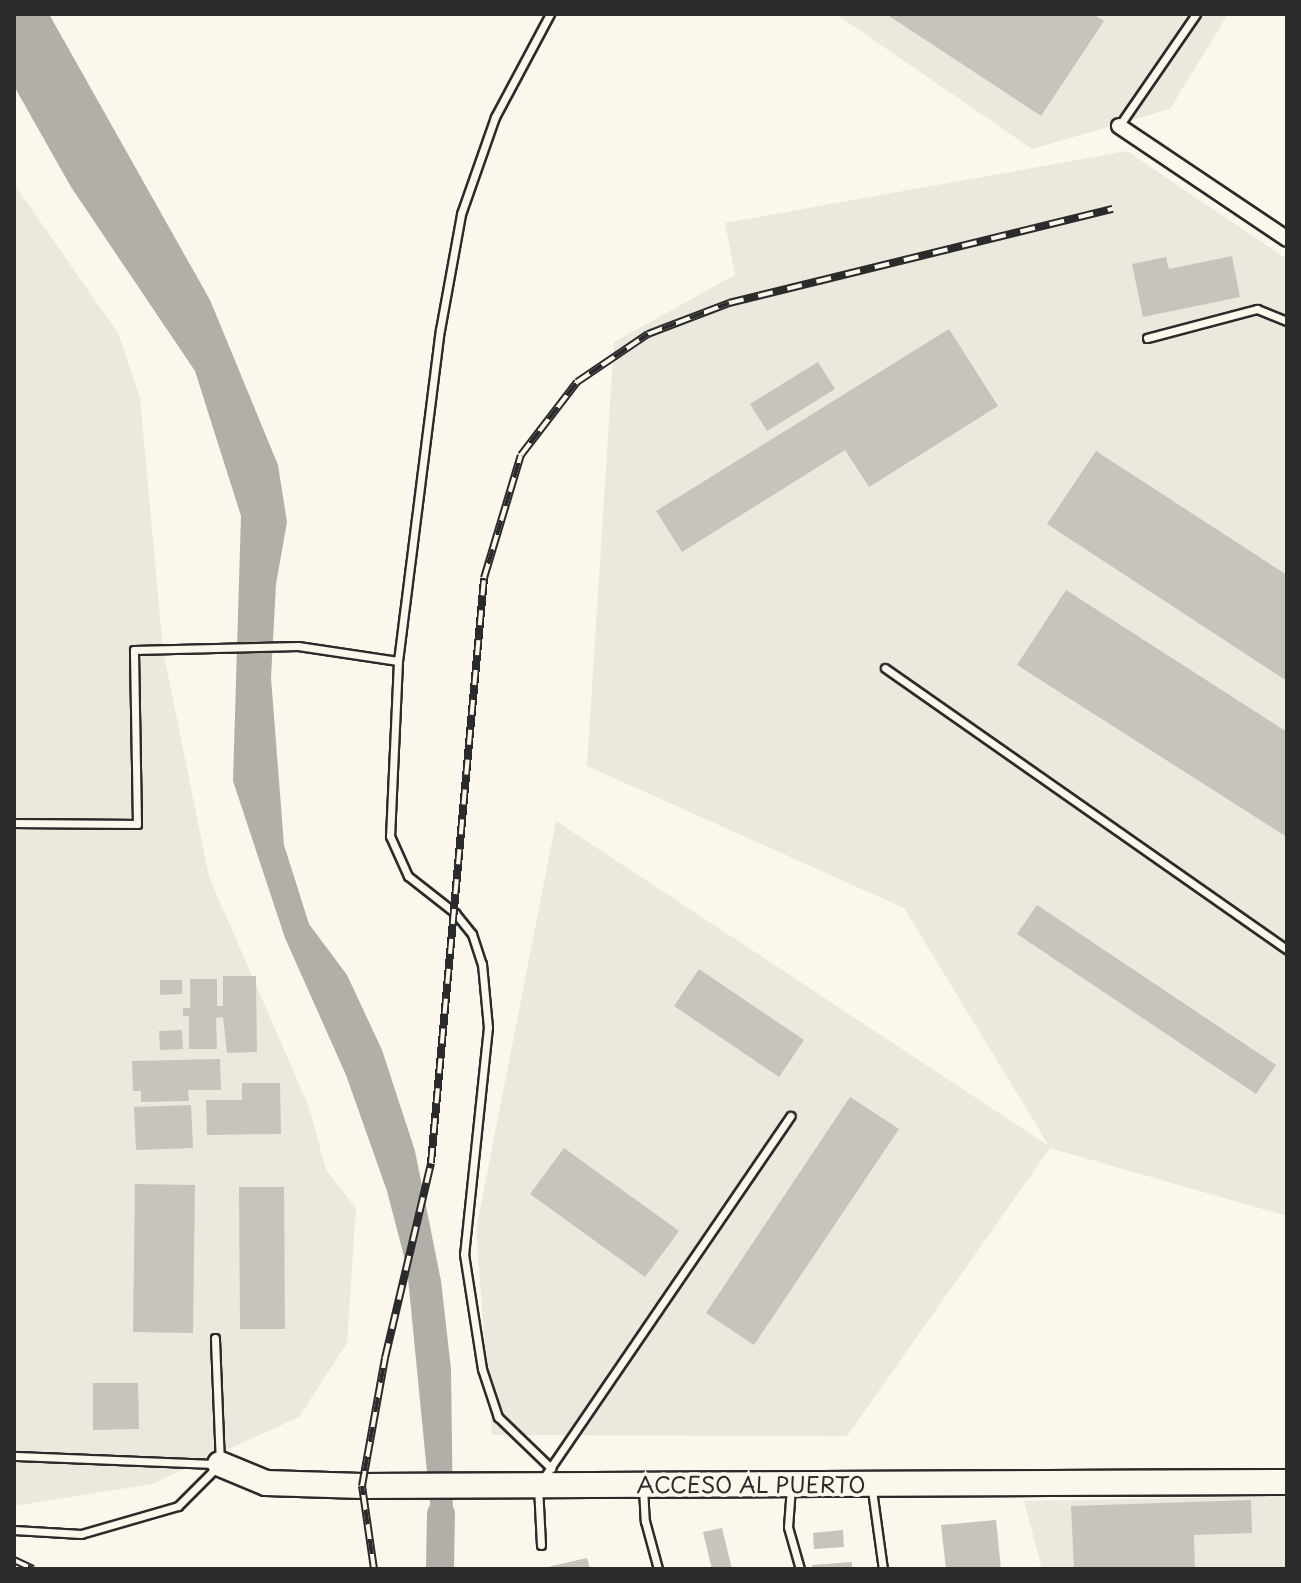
<!DOCTYPE html>
<style>
body{margin:0}
#map{position:relative;width:1301px;height:1583px;overflow:hidden;background:#fbf7ec;font-family:"Playpen Sans",sans-serif}
div>[style]{position:absolute}
.built>*{inset:0;background:#ebe8de}
.water>*{inset:0;background:#b1afa7}
.river>*{height:28px;margin:-14px;padding:0 14px;transform-origin:14px;border-radius:14px;background:#b1afa7}
.building>*{inset:0;background:#c7c4bc}
.roads{filter:drop-shadow(2px 0 #2b2b2b) drop-shadow(-2px 0 #2b2b2b) drop-shadow(0 2px #2b2b2b) drop-shadow(0 -2px #2b2b2b)}
.lane>*{height:7px;margin:-3.5px;padding:0 3.5px;transform-origin:3.5px;border-radius:3.5px;background:#fbf7ec}
.street>*{height:14px;margin:-7px;padding:0 7px;transform-origin:7px;border-radius:7px;background:#fbf7ec}
.primary>*{height:24px;margin:-12px;padding:0 12px;transform-origin:12px;border-radius:12px;background:#fbf7ec}
.rail>*{height:8px;margin-top:-4px;transform-origin:0;background:repeating-linear-gradient(90deg,#fbf7ec 0 15px,#2b2b2b 0 30px);box-sizing:border-box;border-block:2px solid #2b2b2b}
span{translate:-50% -50%;white-space:nowrap;text-align:center;line-height:1.15;-webkit-text-stroke:7px #fbf7ec;paint-order:stroke}
.street-label{font-size:22px;color:#2b2b2b}
.frame{position:absolute;inset:0;border:16px solid #2b2b2b;pointer-events:none}
</style>
<div id="map">
<div class="built">
<div style="clip-path:polygon(836px 14px,1228px 14px,1170px 109px,1032px 149px)"></div>
<div style="clip-path:polygon(1127px 151px,1287px 259px,1287px 1216px,1050px 1148px,847px 1436px,492px 1435px,476px 1230px,556px 821px,1049px 1146px,904px 908px,587px 766px,614px 342px,735px 275px,725px 223px)"></div>
<div style="clip-path:polygon(14px 184px,118px 333px,140px 398px,163px 650px,209px 877px,309px 1107px,326px 1170px,356px 1208px,347px 1343px,299px 1417px,152px 1484px,14px 1506px)"></div>
<div style="clip-path:polygon(1287px 1496px,1287px 1569px,1042px 1569px,1024px 1501px)"></div>
</div>
<div class="water">
<div style="clip-path:polygon(14px 14px,49px 14px,210px 300px,278px 465px,287px 522px,276px 584px,271px 678px,284px 845px,309px 924px,347px 975px,382px 1050px,415px 1151px,441px 1281px,451px 1369px,453px 1521px,443px 1551px,432px 1523px,407px 1268px,387px 1191px,346px 1075px,285px 938px,233px 781px,241px 516px,195px 371px,71px 187px,14px 86px)"></div>
</div>
<div class="river">
<div style="left:440px;top:1569px;width:55px;rotate:-89deg"></div>
</div>
<div class="building">
<div style="clip-path:polygon(886px 14px,1093px 14px,1104px 21px,1041px 116px)"></div>
<div style="clip-path:polygon(1232px 256px,1240px 297px,1143px 317px,1132px 264px,1166px 257px,1169px 269px)"></div>
<div style="clip-path:polygon(949px 329px,998px 406px,869px 487px,845px 450px,682px 552px,656px 511px)"></div>
<div style="clip-path:polygon(818px 362px,835px 389px,767px 431px,750px 404px)"></div>
<div style="clip-path:polygon(1096px 451px,1287px 575px,1287px 681px,1047px 524px)"></div>
<div style="clip-path:polygon(1066px 590px,1287px 732px,1287px 837px,1017px 665px)"></div>
<div style="clip-path:polygon(1037px 905px,1276px 1065px,1256px 1094px,1017px 934px)"></div>
<div style="clip-path:polygon(699px 969px,804px 1040px,779px 1077px,674px 1006px)"></div>
<div style="clip-path:polygon(223px 976px,256px 976px,257px 1052px,227px 1053px,223px 1017px,216px 1018px,217px 1049px,189px 1049px,189px 1016px,183px 1016px,183px 1008px,190px 1008px,190px 979px,217px 979px,217px 1006px,223px 1006px)"></div>
<div style="clip-path:polygon(160px 980px,182px 980px,182px 994px,160px 995px)"></div>
<div style="clip-path:polygon(182px 1030px,183px 1049px,160px 1050px,159px 1031px)"></div>
<div style="clip-path:polygon(220px 1059px,221px 1090px,188px 1090px,189px 1101px,141px 1102px,141px 1091px,133px 1091px,132px 1061px)"></div>
<div style="clip-path:polygon(242px 1083px,280px 1083px,281px 1134px,207px 1135px,206px 1100px,242px 1100px)"></div>
<div style="clip-path:polygon(850px 1097px,899px 1129px,754px 1345px,706px 1313px)"></div>
<div style="clip-path:polygon(191px 1105px,193px 1148px,136px 1150px,134px 1107px)"></div>
<div style="clip-path:polygon(564px 1148px,679px 1231px,645px 1277px,530px 1194px)"></div>
<div style="clip-path:polygon(135px 1184px,195px 1185px,193px 1333px,133px 1332px)"></div>
<div style="clip-path:polygon(239px 1187px,284px 1187px,285px 1329px,240px 1329px)"></div>
<div style="clip-path:polygon(93px 1383px,138px 1383px,139px 1429px,93px 1430px)"></div>
<div style="clip-path:polygon(1251px 1500px,1252px 1533px,1194px 1535px,1195px 1569px,1074px 1569px,1071px 1506px)"></div>
<div style="clip-path:polygon(996px 1520px,1001px 1569px,946px 1569px,941px 1525px)"></div>
<div style="clip-path:polygon(722px 1528px,732px 1569px,712px 1569px,703px 1532px)"></div>
<div style="clip-path:polygon(843px 1530px,844px 1547px,814px 1549px,813px 1533px)"></div>
<div style="clip-path:polygon(587px 1558px,590px 1569px,543px 1569px,543px 1568px)"></div>
<div style="clip-path:polygon(852px 1562px,852px 1569px,813px 1569px,812px 1565px)"></div>
</div>
<div class="roads">
<div class="lane">
<div style="left:1119px;top:126px;width:136px;rotate:-55.5deg"></div>
<div style="left:1147px;top:338px;width:114px;rotate:-14.8deg"></div>
<div style="left:1257px;top:309px;width:32px;rotate:22deg"></div>
<div style="left:398px;top:661px;width:175px;rotate:92.6deg"></div>
<div style="left:390px;top:836px;width:44px;rotate:65.8deg"></div>
<div style="left:408px;top:876px;width:60px;rotate:38.2deg"></div>
<div style="left:455px;top:913px;width:27px;rotate:51deg"></div>
<div style="left:472px;top:934px;width:32px;rotate:72deg"></div>
<div style="left:482px;top:964px;width:63px;rotate:84.6deg"></div>
<div style="left:488px;top:1027px;width:228px;rotate:96deg"></div>
<div style="left:464px;top:1254px;width:116px;rotate:81.1deg"></div>
<div style="left:482px;top:1369px;width:51px;rotate:71.6deg"></div>
<div style="left:498px;top:1417px;width:74px;rotate:43.9deg"></div>
<div style="left:885px;top:668px;width:490px;rotate:35deg"></div>
<div style="left:14px;top:823px;width:123px;rotate:0.5deg"></div>
<div style="left:137px;top:824px;width:174px;rotate:-91deg"></div>
<div style="left:134px;top:650px;width:164px;rotate:-1.4deg"></div>
<div style="left:298px;top:646px;width:101px;rotate:8.5deg"></div>
<div style="left:398px;top:661px;width:334px;rotate:-82.8deg"></div>
<div style="left:440px;top:330px;width:118px;rotate:-79.7deg"></div>
<div style="left:461px;top:214px;width:103px;rotate:-70.7deg"></div>
<div style="left:495px;top:117px;width:117px;rotate:-61.9deg"></div>
<div style="left:14px;top:1456px;width:203px;rotate:2.3deg"></div>
<div style="left:643px;top:1487px;width:34px;rotate:87deg"></div>
<div style="left:645px;top:1521px;width:50px;rotate:74.8deg"></div>
<div style="left:791px;top:1487px;width:40px;rotate:94.3deg"></div>
<div style="left:788px;top:1527px;width:44px;rotate:74.1deg"></div>
<div style="left:872px;top:1490px;width:80px;rotate:82.1deg"></div>
<div style="left:14px;top:1530px;width:67px;rotate:3.4deg"></div>
<div style="left:81px;top:1534px;width:101px;rotate:-16.1deg"></div>
<div style="left:178px;top:1506px;width:59px;rotate:-45deg"></div>
<div style="left:220px;top:1464px;width:126px;rotate:-92.3deg"></div>
<div style="left:541px;top:1545px;width:59px;rotate:-92.9deg"></div>
<div style="left:538px;top:1486px;width:448px;rotate:-55.7deg"></div>
</div>
<div class="street">
<div style="left:1119px;top:126px;width:202px;rotate:33.9deg"></div>
</div>
<div class="primary">
<div style="left:220px;top:1464px;width:50px;rotate:22.4deg"></div>
<div style="left:266px;top:1483px;width:96px;rotate:1.8deg"></div>
<div style="left:362px;top:1486px;width:925px;rotate:-0.25deg"></div>
</div>
</div>
<div class="rail">
<div style="left:14px;top:1560px;width:21px;rotate:25deg"></div>
<div style="left:374px;top:1569px;width:84px;rotate:-98.2deg"></div>
<div style="left:362px;top:1486px;width:130px;rotate:-79.8deg"></div>
<div style="left:385px;top:1358px;width:200px;rotate:-76.7deg"></div>
<div style="left:431px;top:1163px;width:587px;rotate:-84.82deg"></div>
<div style="left:484px;top:578px;width:128px;rotate:-73.3deg"></div>
<div style="left:521px;top:455px;width:92px;rotate:-52.5deg"></div>
<div style="left:577px;top:382px;width:86px;rotate:-34.1deg"></div>
<div style="left:648px;top:334px;width:87px;rotate:-20.9deg"></div>
<div style="left:729px;top:303px;width:395px;rotate:-13.8deg"></div>
</div>
<div class="street-label">
<span style="left:751px;top:1484px">ACCESO AL PUERTO</span>
</div>
<div class="frame"></div>
</div>
